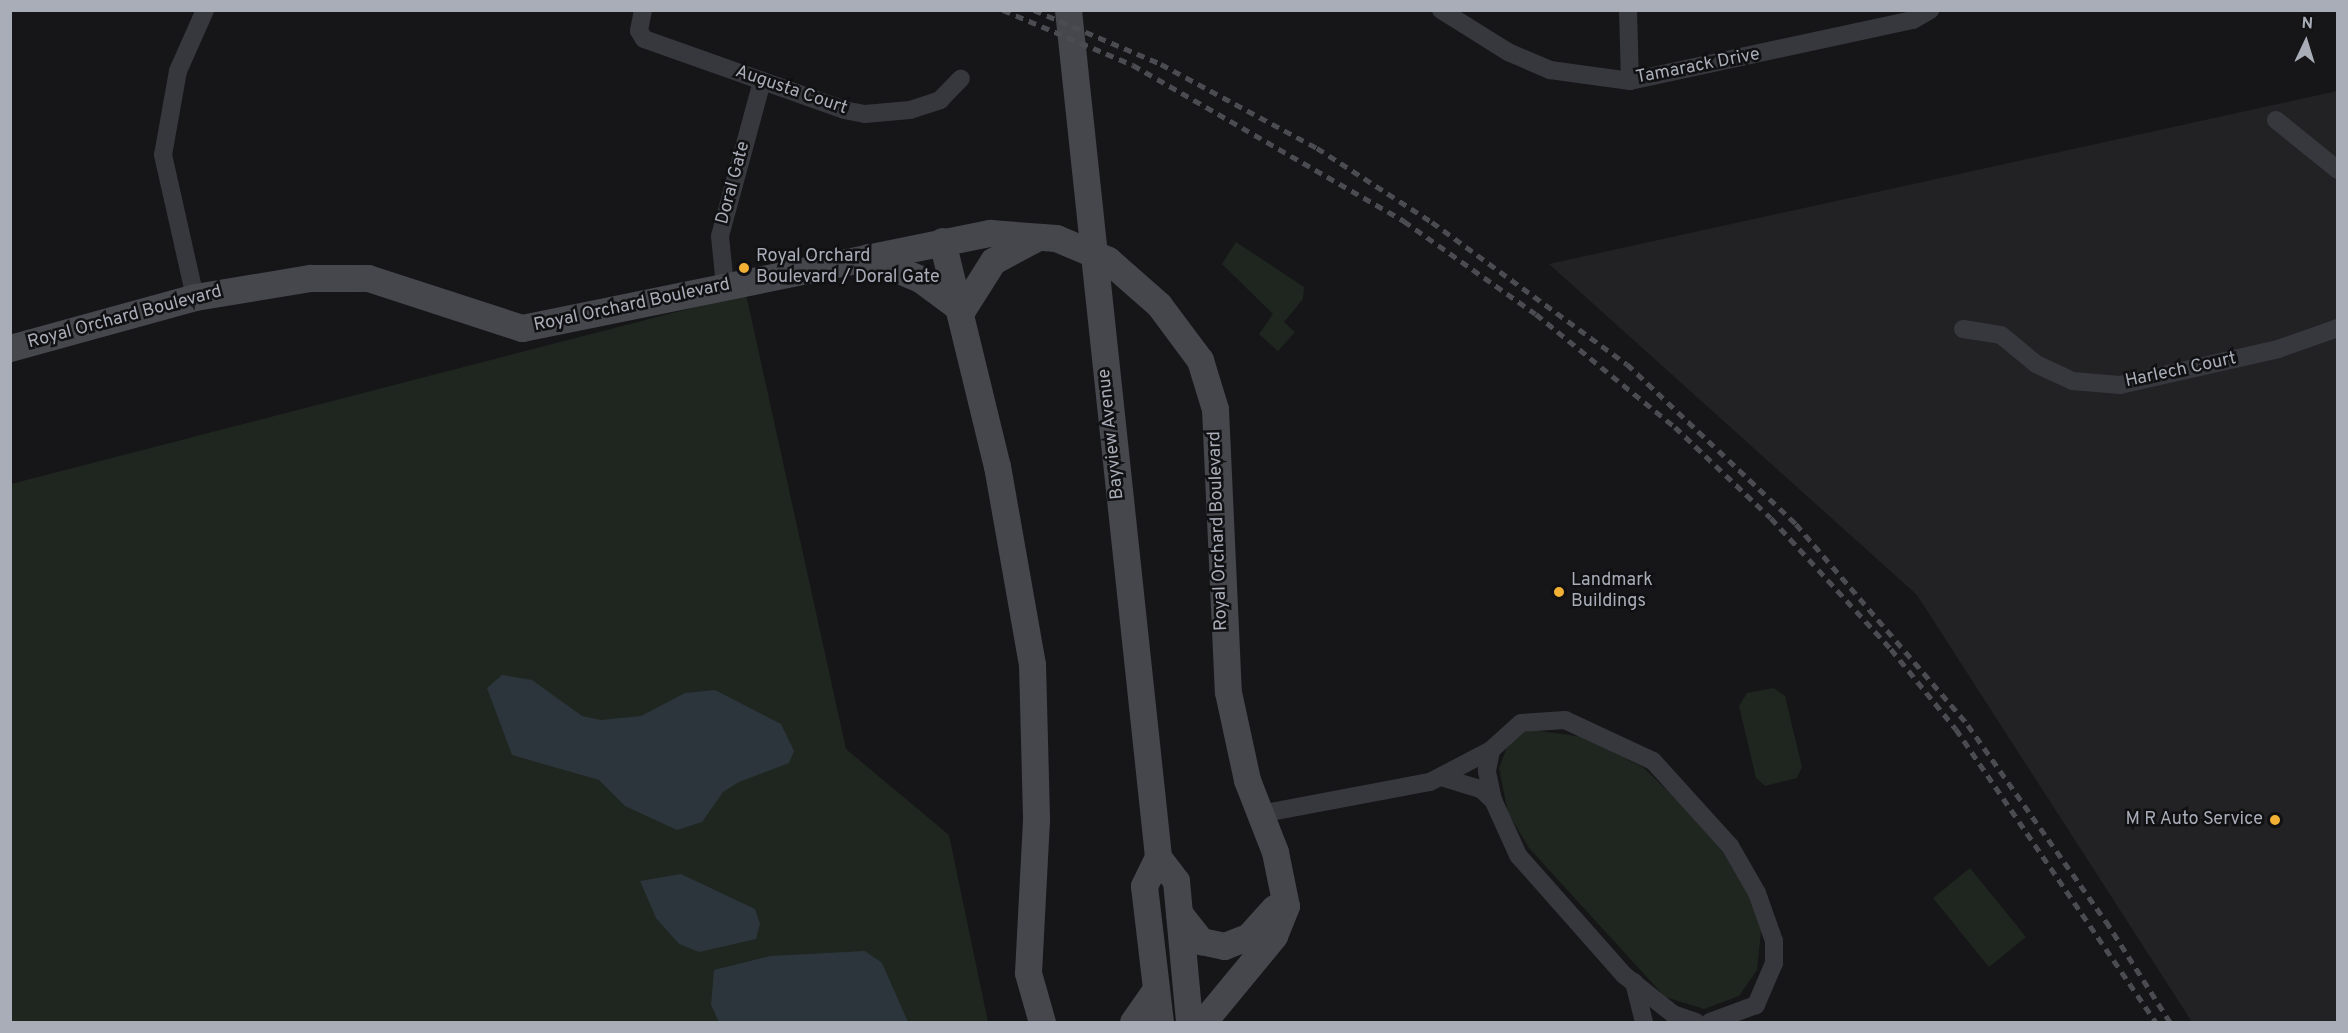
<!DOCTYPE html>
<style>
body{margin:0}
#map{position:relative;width:2348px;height:1033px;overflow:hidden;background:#161618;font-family:Overpass,sans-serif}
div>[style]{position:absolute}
.built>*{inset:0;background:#222225}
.green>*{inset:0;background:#1e261f}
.water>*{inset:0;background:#2c353c}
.street>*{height:18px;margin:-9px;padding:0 9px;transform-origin:9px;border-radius:9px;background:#37383d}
.secondary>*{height:27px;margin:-13.5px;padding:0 13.5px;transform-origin:13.5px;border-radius:13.5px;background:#45474d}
.rail>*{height:4.5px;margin-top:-2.25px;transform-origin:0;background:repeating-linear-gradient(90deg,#4a4c52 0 8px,transparent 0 14px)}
.dots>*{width:16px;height:16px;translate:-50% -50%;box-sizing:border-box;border:3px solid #111113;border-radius:50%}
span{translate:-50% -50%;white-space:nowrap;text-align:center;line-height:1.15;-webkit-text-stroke:5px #111113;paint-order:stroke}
.street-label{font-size:18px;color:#a8adb8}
.poi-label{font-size:18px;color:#a8adb8}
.left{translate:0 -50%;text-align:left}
.right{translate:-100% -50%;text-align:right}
.frame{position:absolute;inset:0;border:12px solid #a8adb8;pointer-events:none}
.north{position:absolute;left:2276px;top:12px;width:60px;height:60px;-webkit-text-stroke:4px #111113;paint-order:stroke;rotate:4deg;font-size:16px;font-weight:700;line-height:24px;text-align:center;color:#a8adb8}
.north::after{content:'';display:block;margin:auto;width:21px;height:27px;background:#a8adb8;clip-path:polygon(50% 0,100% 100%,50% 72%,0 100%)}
</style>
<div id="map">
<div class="built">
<div style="clip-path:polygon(2337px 91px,2337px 1022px,2192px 1022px,1917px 595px,1549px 264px)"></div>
</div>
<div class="green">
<div style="clip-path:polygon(1236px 242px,1304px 287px,1303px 299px,1284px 322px,1295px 332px,1278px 351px,1259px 334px,1273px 314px,1222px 264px)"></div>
<div style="clip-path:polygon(746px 294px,846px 749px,949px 835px,988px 1022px,11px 1022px,11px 484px)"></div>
<div style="clip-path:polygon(1774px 688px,1785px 696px,1802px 767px,1797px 778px,1765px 786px,1756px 778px,1739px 706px,1747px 693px)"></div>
<div style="clip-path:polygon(1533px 730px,1584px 737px,1644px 768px,1713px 835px,1756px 908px,1761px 931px,1757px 970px,1739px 996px,1704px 1009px,1665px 997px,1529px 848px,1508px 813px,1499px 768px,1509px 742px,1517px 734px)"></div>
<div style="clip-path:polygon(1970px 868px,2026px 937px,1989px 967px,1933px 898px)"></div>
</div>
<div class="water">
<div style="clip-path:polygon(502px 675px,532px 680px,582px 716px,601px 720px,641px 716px,685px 693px,715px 690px,781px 724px,794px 751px,789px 763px,739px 782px,723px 792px,702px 822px,677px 830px,625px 806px,599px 780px,512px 755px,487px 688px)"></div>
<div style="clip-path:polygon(681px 874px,755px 909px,760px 924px,756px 939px,699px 952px,679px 944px,656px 918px,640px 881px)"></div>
<div style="clip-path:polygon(865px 951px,882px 963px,908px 1022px,719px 1022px,711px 1005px,714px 970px,770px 956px)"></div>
</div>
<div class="street">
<div style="left:643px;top:10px;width:21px;rotate:101deg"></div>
<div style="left:639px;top:31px;width:9px;rotate:58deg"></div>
<div style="left:644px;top:39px;width:212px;rotate:19.5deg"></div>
<div style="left:844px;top:110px;width:21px;rotate:11deg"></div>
<div style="left:865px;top:114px;width:45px;rotate:-5.1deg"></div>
<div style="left:910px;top:110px;width:32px;rotate:-18deg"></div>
<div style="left:940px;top:100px;width:30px;rotate:-46deg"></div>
<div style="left:1441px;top:10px;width:79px;rotate:32.1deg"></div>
<div style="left:1508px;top:52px;width:46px;rotate:23.2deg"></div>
<div style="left:1550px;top:70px;width:81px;rotate:7.8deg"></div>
<div style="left:1630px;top:81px;width:289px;rotate:-12.2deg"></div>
<div style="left:1913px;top:20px;width:20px;rotate:-30deg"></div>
<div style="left:1628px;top:10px;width:71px;rotate:88.4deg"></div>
<div style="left:2276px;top:120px;width:80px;rotate:38.9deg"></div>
<div style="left:725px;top:286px;width:50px;rotate:-95.7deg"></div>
<div style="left:720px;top:236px;width:161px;rotate:-74.8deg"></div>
<div style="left:195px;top:297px;width:146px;rotate:-102.7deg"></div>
<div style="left:163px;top:155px;width:85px;rotate:-79.9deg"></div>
<div style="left:178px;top:71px;width:67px;rotate:-66.1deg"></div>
<div style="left:1963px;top:329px;width:38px;rotate:9deg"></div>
<div style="left:2001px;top:335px;width:45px;rotate:39.6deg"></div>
<div style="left:2036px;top:364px;width:40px;rotate:25deg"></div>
<div style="left:2072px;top:381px;width:48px;rotate:4.8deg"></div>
<div style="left:2120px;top:385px;width:162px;rotate:-12.8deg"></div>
<div style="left:2278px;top:349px;width:64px;rotate:-19.3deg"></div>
<div style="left:1444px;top:778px;width:39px;rotate:17deg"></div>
<div style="left:1481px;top:789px;width:16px;rotate:43deg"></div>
<div style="left:1260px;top:814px;width:173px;rotate:-10.7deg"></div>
<div style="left:1430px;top:782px;width:69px;rotate:-27.7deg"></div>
<div style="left:1634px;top:982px;width:41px;rotate:76deg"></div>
<div style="left:1696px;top:1022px;width:24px;rotate:-161deg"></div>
<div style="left:1673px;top:1014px;width:63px;rotate:-141.5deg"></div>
<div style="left:1624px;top:975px;width:160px;rotate:-131.5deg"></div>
<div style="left:1518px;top:855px;width:60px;rotate:-114.4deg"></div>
<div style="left:1493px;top:800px;width:30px;rotate:-102deg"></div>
<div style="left:1487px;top:771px;width:21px;rotate:-79deg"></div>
<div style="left:1491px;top:750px;width:40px;rotate:-42deg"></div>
<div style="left:1521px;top:723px;width:44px;rotate:-3.9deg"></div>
<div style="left:1565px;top:720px;width:97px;rotate:25deg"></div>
<div style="left:1653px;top:761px;width:115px;rotate:47.8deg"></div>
<div style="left:1730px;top:846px;width:54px;rotate:60.1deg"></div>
<div style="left:1757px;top:893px;width:51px;rotate:70.5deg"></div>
<div style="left:1774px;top:941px;width:22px;rotate:90deg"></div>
<div style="left:1774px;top:963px;width:46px;rotate:113.2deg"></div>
<div style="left:1756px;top:1005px;width:49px;rotate:159.7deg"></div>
</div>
<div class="secondary">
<div style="left:1068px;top:10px;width:852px;rotate:83.93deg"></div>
<div style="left:1158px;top:857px;width:30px;rotate:53deg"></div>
<div style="left:1176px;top:881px;width:142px;rotate:84.7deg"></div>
<div style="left:942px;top:241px;width:232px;rotate:76.3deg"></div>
<div style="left:997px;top:466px;width:201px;rotate:80deg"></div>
<div style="left:1032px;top:664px;width:156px;rotate:88.5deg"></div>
<div style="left:1036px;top:820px;width:153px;rotate:93deg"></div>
<div style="left:1028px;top:973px;width:51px;rotate:74.1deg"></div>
<div style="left:868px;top:257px;width:56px;rotate:22.9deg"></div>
<div style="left:920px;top:279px;width:52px;rotate:36.4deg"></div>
<div style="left:962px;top:310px;width:58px;rotate:-57.7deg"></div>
<div style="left:993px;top:261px;width:51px;rotate:-28.1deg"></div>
<div style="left:10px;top:348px;width:192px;rotate:-15.4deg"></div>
<div style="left:195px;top:297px;width:117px;rotate:-9.4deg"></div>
<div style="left:310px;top:278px;width:58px"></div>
<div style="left:368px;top:278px;width:162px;rotate:18deg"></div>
<div style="left:522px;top:328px;width:478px;rotate:-11.5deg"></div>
<div style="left:990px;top:233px;width:66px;rotate:4.3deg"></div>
<div style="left:1056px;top:238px;width:56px;rotate:22.9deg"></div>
<div style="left:1108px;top:260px;width:68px;rotate:41.4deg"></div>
<div style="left:1159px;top:305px;width:69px;rotate:53.3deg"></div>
<div style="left:1200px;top:360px;width:51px;rotate:73deg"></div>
<div style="left:1215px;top:409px;width:283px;rotate:87.4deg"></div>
<div style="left:1228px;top:692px;width:90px;rotate:77.8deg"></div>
<div style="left:1247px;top:780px;width:77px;rotate:68.7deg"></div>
<div style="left:1275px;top:852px;width:55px;rotate:78.5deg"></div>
<div style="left:1286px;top:906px;width:32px;rotate:112deg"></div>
<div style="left:1274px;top:936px;width:112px;rotate:129.5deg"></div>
<div style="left:1158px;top:857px;width:32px;rotate:116deg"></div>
<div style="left:1144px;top:886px;width:137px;rotate:83.3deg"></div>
<div style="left:1179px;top:913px;width:36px;rotate:52deg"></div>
<div style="left:1201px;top:941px;width:24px;rotate:12deg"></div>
<div style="left:1224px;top:946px;width:26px;rotate:-21deg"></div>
<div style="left:1248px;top:937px;width:39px;rotate:-48deg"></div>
<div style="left:1133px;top:1022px;width:40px;rotate:-55.1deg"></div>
</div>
<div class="rail">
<div style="left:1003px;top:10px;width:141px;rotate:22.9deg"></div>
<div style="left:1133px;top:65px;width:313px;rotate:29.9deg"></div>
<div style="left:1404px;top:221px;width:161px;rotate:35.2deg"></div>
<div style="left:1536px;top:314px;width:179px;rotate:39.1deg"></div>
<div style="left:1675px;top:427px;width:132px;rotate:43.5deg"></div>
<div style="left:1771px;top:518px;width:178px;rotate:47.5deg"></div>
<div style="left:1891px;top:649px;width:103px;rotate:50.9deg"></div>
<div style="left:1956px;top:729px;width:355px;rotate:55.7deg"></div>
<div style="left:1034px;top:10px;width:138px;rotate:23deg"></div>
<div style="left:1161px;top:64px;width:177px;rotate:28.3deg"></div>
<div style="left:1317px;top:148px;width:137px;rotate:32.8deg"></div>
<div style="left:1432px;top:222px;width:241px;rotate:36.1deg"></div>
<div style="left:1627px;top:364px;width:233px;rotate:43.4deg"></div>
<div style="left:1796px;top:524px;width:265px;rotate:49.4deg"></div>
<div style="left:1968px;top:725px;width:240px;rotate:54.9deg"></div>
<div style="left:2106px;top:921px;width:120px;rotate:57.6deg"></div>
</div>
<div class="dots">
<div style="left:744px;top:268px;background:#f2b134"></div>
<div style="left:1559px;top:592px;background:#f2b134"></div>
<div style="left:2275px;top:820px;background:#f2b134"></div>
</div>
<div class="street-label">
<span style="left:1698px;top:67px;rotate:-11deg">Tamarack Drive</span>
<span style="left:791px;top:91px;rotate:19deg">Augusta Court</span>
<span style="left:734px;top:183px;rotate:-75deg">Doral Gate</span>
<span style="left:632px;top:306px;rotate:-12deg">Royal Orchard Boulevard</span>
<span style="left:125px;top:318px;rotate:-15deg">Royal Orchard Boulevard</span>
<span style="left:2181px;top:371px;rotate:-12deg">Harlech Court</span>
<span style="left:1112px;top:434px;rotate:-96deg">Bayview Avenue</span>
<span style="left:1219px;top:531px;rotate:-92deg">Royal Orchard Boulevard</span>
</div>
<div class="poi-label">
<span class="left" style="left:756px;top:268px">Royal Orchard<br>Boulevard / Doral Gate</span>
<span class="left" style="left:1571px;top:592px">Landmark<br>Buildings</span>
<span class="right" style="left:2263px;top:820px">M R Auto Service</span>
</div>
<div class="frame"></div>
<div class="north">N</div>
</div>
